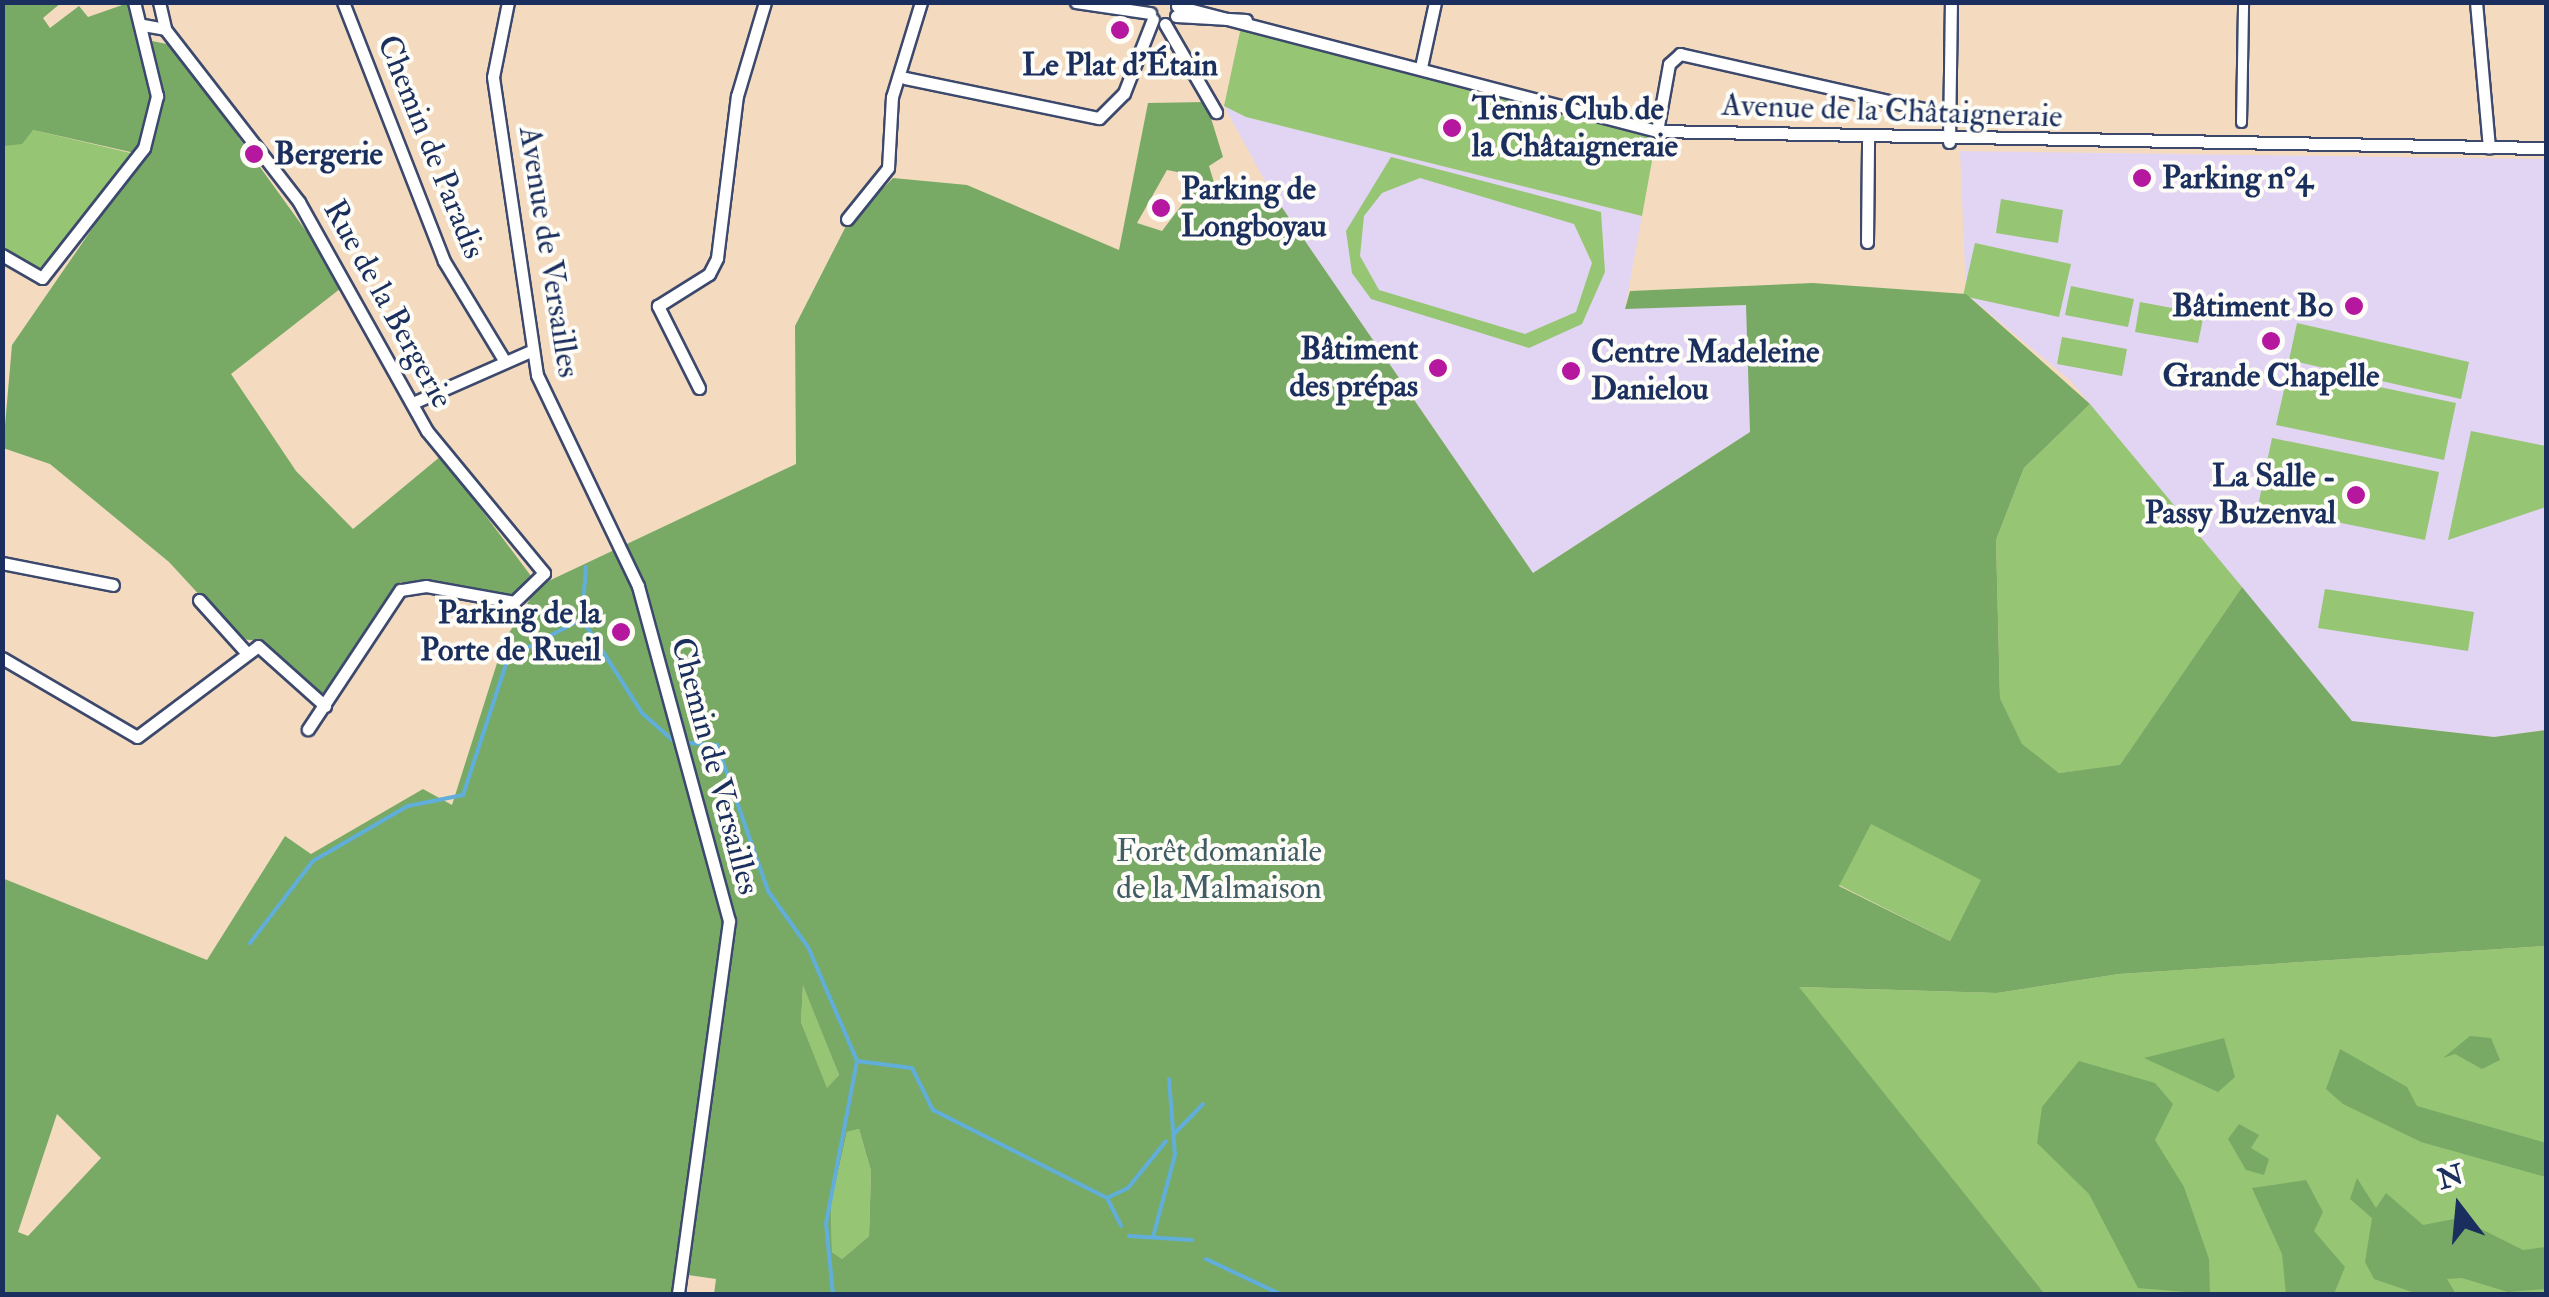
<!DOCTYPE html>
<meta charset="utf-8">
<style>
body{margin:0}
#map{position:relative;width:2549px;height:1297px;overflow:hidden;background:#f4dbbf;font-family:"IM FELL Double Pica",serif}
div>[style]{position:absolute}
.built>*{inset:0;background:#e2d4f3}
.green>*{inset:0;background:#96c574}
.forest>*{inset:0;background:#78aa66}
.stream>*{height:4px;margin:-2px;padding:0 2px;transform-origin:2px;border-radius:2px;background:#60aed9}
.roads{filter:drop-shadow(2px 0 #3c496d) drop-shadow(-2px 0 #3c496d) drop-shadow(0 2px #3c496d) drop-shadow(0 -2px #3c496d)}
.pedestrian>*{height:9px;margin:-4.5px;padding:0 4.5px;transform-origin:4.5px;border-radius:4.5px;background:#fff}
.minor>*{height:11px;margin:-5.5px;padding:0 5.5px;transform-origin:5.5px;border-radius:5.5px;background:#fff}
.dots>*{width:28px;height:28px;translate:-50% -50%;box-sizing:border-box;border:5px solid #fdfcf7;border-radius:50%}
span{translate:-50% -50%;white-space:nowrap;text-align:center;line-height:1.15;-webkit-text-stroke:8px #fdfcf7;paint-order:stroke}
.poi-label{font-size:32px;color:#1b2f5e;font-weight:700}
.left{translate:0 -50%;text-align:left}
.right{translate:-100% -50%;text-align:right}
.street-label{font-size:32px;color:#1b2f5e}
.park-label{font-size:32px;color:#405c65}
.frame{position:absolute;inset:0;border:5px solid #1b2f5e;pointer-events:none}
.north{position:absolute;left:2409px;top:1157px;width:100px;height:100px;-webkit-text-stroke:8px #fdfcf7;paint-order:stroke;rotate:344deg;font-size:28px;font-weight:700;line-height:40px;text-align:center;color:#1b2f5e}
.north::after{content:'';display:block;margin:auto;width:35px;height:45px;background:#1b2f5e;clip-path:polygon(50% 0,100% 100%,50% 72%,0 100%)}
</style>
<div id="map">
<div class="built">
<div style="clip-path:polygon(1224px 106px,1642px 216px,1625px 308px,1747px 305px,1750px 432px,1533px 573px,1270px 190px)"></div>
<div style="clip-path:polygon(1960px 151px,2546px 159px,2546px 730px,2494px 737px,2352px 721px,2071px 381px,1966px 294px)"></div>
</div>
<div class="green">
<div style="clip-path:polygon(1241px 27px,1656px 139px,1642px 216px,1246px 117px,1224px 106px)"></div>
<div style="clip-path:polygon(33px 130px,135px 154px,50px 279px,3px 250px,2px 146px)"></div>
<div style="clip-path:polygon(evenodd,1391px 157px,1601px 212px,1605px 272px,1582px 324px,1529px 348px,1371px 299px,1352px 273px,1346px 231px,1391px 157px,1420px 178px,1574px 224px,1592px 263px,1576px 312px,1525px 334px,1379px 290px,1360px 256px,1364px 216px,1382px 193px,1420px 178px)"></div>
<div style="clip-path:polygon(2001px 199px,2063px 210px,2058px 243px,1996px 233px)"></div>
<div style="clip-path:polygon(1975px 243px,2071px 264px,2059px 317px,1963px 296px)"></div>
<div style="clip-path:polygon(2071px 286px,2134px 299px,2128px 327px,2065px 315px)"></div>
<div style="clip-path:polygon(2140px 302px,2204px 314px,2198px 343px,2135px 332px)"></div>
<div style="clip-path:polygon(2297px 323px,2469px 362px,2461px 399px,2289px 360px)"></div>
<div style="clip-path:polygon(2062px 337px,2127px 349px,2122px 376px,2057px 364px)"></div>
<div style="clip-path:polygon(2289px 368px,2456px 403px,2444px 460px,2276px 425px)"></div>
<div style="clip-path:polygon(2090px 404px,2242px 587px,2120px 766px,2059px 773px,2022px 745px,2000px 698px,1996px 540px,2024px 468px)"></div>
<div style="clip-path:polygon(2471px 431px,2546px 446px,2546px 507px,2448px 540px)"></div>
<div style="clip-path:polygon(2272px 438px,2439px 472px,2425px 540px,2258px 506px)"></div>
<div style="clip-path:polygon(2325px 589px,2474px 612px,2468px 651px,2318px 628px)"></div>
<div style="clip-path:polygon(1870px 823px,1982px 879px,1950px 941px,1839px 885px)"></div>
<div style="clip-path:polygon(2546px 946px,2546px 1294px,2045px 1294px,1798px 987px,1997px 993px,2119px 974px)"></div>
<div style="clip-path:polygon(803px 983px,839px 1075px,827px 1089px,801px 1022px)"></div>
<div style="clip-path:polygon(859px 1129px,871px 1171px,869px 1236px,842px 1259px,832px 1252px,831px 1205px,847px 1132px)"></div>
</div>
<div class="forest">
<div style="clip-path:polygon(3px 3px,61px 3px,43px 18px,50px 28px,79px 6px,88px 17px,128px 3px,161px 96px,152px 41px,172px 45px,345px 285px,231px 374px,296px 471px,353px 529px,441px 456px,531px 576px,515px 601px,400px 582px,327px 697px,310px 693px,262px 641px,240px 639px,169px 562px,50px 464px,3px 448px,12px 345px,136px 165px,135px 153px,33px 130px,22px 144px,3px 146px)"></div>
<div style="clip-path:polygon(evenodd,1206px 102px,1223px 157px,1209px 166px,1216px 189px,1270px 190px,1533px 573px,1750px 432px,1746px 305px,1625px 309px,1630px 291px,1813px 283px,1966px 294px,2090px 404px,2024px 468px,1996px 540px,2000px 698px,2022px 744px,2059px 773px,2120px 765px,2242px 587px,2352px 721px,2494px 737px,2546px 730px,2546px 946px,2119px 974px,1997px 993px,1799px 987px,2045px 1294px,714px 1294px,716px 1279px,688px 1275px,684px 1294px,3px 1294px,2px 878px,207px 960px,285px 836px,311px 854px,423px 789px,452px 805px,504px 641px,538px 586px,796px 464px,795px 326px,846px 226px,893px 178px,967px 185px,1119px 250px,1148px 103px,1206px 102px,1167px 170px,1203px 177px,1162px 231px,1137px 223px,1167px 170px,1206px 102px,1871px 824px,1981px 880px,1950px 941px,1839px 886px,1871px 824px,1206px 102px,803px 985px,839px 1075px,827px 1088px,801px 1022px,803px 985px,1206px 102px,57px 1114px,101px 1158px,28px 1236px,18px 1232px,57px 1114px,1206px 102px,859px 1129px,871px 1171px,869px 1236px,842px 1259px,832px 1252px,831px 1205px,847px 1132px,859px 1129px)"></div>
<div style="clip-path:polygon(2470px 1036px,2491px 1038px,2500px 1060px,2482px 1069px,2455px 1054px,2443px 1058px)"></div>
<div style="clip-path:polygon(2224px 1038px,2235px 1077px,2218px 1092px,2144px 1058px)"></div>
<div style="clip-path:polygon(2340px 1049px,2407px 1087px,2417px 1106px,2546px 1143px,2546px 1177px,2421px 1142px,2343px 1104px,2326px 1089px)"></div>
<div style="clip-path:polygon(2079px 1061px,2155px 1083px,2173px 1104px,2155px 1140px,2184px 1187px,2209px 1259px,2210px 1294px,2138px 1288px,2089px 1194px,2037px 1143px,2042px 1107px)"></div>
<div style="clip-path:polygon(2239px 1124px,2259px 1135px,2251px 1148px,2269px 1159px,2264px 1175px,2246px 1170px,2228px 1139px)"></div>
<div style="clip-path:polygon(2357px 1178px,2376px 1208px,2386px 1193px,2423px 1225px,2459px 1218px,2523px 1250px,2546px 1247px,2546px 1289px,2508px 1292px,2462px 1278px,2447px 1279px,2456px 1294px,2418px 1294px,2374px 1279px,2365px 1262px,2372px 1218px,2350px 1199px)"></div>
<div style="clip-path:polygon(2306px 1180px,2323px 1212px,2314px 1231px,2345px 1267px,2334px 1294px,2286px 1294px,2282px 1254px,2252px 1188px)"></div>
</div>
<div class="stream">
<div style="left:586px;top:567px;width:52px;rotate:94.4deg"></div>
<div style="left:582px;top:619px;width:112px;rotate:57.4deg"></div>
<div style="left:642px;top:713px;width:47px;rotate:41.5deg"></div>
<div style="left:689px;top:743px;width:28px;rotate:4deg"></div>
<div style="left:717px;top:745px;width:155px;rotate:70.7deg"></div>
<div style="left:768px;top:891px;width:69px;rotate:54.5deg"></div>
<div style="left:808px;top:947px;width:124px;rotate:66.7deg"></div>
<div style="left:857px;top:1061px;width:165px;rotate:100.8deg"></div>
<div style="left:826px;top:1223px;width:71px;rotate:84.4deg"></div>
<div style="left:250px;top:943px;width:103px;rotate:-52.5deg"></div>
<div style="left:313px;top:861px;width:110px;rotate:-30.1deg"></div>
<div style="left:408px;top:806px;width:56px;rotate:-11.3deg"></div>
<div style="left:463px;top:795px;width:144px;rotate:-71.8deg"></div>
<div style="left:508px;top:658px;width:84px;rotate:-27.8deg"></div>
<div style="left:857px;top:1061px;width:55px;rotate:7.3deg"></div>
<div style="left:912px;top:1068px;width:47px;rotate:63.4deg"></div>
<div style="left:933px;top:1110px;width:195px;rotate:26.8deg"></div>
<div style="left:1107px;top:1198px;width:31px;rotate:63deg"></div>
<div style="left:1173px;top:1135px;width:43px;rotate:-45.9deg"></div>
<div style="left:1107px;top:1198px;width:23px;rotate:-25deg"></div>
<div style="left:1128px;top:1188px;width:60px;rotate:-51deg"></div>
<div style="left:1129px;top:1236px;width:63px;rotate:3.6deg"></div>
<div style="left:1153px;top:1237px;width:85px;rotate:-75deg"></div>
<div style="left:1175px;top:1155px;width:76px;rotate:-94.5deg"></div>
<div style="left:1206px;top:1259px;width:82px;rotate:25.3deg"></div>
</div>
<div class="roads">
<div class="pedestrian">
<div style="left:2241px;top:122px;width:120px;rotate:-89deg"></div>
</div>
<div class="minor">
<div style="left:159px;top:2px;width:28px;rotate:77deg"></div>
<div style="left:343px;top:2px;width:278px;rotate:68.7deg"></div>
<div style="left:444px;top:261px;width:116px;rotate:58.8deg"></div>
<div style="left:508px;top:2px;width:76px;rotate:101.3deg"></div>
<div style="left:493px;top:77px;width:301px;rotate:81.6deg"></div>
<div style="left:537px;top:375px;width:234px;rotate:64.4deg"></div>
<div style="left:638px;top:586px;width:347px;rotate:74.8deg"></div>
<div style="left:729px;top:921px;width:376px;rotate:97.8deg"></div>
<div style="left:1076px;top:2px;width:75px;rotate:8.5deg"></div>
<div style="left:2476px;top:2px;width:146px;rotate:84.9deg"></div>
<div style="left:1177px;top:6px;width:496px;rotate:14.6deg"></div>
<div style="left:1657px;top:131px;width:889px;rotate:1.1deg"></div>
<div style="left:1176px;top:16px;width:70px;rotate:3.3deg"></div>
<div style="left:1165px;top:24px;width:102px;rotate:59.9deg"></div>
<div style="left:143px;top:25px;width:22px;rotate:10deg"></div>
<div style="left:165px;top:29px;width:219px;rotate:52.2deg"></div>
<div style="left:299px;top:202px;width:262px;rotate:60.8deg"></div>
<div style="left:427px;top:431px;width:184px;rotate:50.5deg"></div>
<div style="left:544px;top:573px;width:42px;rotate:136deg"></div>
<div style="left:514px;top:602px;width:89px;rotate:-169.7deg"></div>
<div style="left:426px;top:586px;width:26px;rotate:171deg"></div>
<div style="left:400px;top:590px;width:167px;rotate:123.5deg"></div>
<div style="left:1421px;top:67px;width:66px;rotate:-77.8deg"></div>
<div style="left:905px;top:78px;width:198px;rotate:11.7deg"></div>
<div style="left:1099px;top:118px;width:35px;rotate:-45deg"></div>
<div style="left:1124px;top:93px;width:79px;rotate:-68.6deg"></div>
<div style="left:1657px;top:131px;width:68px;rotate:-79.8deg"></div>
<div style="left:1669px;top:64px;width:15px;rotate:-42deg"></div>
<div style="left:1680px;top:54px;width:277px;rotate:12.7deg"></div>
<div style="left:1949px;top:142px;width:140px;rotate:-89.2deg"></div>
<div style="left:847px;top:219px;width:65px;rotate:-51.2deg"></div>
<div style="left:888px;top:168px;width:71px;rotate:-86.8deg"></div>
<div style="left:892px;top:97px;width:99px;rotate:-73deg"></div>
<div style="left:1867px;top:242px;width:103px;rotate:-89.4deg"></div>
<div style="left:2px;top:255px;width:46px;rotate:29.9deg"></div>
<div style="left:42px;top:278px;width:165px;rotate:-51.9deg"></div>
<div style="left:144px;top:148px;width:54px;rotate:-76deg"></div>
<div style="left:157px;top:96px;width:97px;rotate:-103.7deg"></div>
<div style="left:699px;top:388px;width:92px;rotate:-116.6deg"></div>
<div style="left:658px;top:306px;width:60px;rotate:-32.1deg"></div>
<div style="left:709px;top:274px;width:18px;rotate:-63deg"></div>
<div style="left:717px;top:258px;width:163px;rotate:-83deg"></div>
<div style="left:737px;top:96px;width:98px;rotate:-73.4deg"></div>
<div style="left:415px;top:402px;width:129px;rotate:-23.8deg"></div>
<div style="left:2px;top:563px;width:113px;rotate:11.2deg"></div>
<div style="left:199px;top:600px;width:67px;rotate:48deg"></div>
<div style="left:2px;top:658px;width:156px;rotate:30.3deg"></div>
<div style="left:137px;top:737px;width:151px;rotate:-36.9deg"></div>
<div style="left:258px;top:646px;width:90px;rotate:41.8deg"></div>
</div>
</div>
<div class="dots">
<div style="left:1120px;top:30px;background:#b5179e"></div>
<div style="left:1452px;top:128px;background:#b5179e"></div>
<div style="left:254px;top:154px;background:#b5179e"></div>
<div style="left:2142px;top:178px;background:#b5179e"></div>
<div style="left:1161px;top:208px;background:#b5179e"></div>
<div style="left:2354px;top:306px;background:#b5179e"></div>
<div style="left:2271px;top:341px;background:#b5179e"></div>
<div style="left:1438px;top:368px;background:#b5179e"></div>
<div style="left:1571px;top:371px;background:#b5179e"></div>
<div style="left:2356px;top:495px;background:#b5179e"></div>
<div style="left:621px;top:632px;background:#b5179e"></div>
</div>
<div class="poi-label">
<span style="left:1120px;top:65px">Le Plat d'Étain</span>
<span class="left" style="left:1472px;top:128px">Tennis Club de<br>la Châtaigneraie</span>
<span class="left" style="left:274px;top:154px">Bergerie</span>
<span class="left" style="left:2162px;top:178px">Parking n°4</span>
<span class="left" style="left:1181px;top:208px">Parking de<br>Longboyau</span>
<span class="right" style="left:2334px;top:306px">Bâtiment B0</span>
<span class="right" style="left:1418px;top:368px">Bâtiment<br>des prépas</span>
<span class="left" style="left:1591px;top:371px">Centre Madeleine<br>Danielou</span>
<span style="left:2271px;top:376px">Grande Chapelle</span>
<span class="right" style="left:2336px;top:495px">La Salle -<br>Passy Buzenval</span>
<span class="right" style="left:601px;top:632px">Parking de la<br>Porte de Rueil</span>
</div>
<div class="street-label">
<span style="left:1892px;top:111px;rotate:2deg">Avenue de la Châtaigneraie</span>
<span style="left:431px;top:147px;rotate:68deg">Chemin de Paradis</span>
<span style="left:549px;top:252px;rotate:81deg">Avenue de Versailles</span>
<span style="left:388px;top:304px;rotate:61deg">Rue de la Bergerie</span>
<span style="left:715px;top:766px;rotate:75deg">Chemin de Versailles</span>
</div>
<div class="park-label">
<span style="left:1219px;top:870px">Forêt domaniale<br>de la Malmaison</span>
</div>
<div class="frame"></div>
<div class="north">N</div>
</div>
